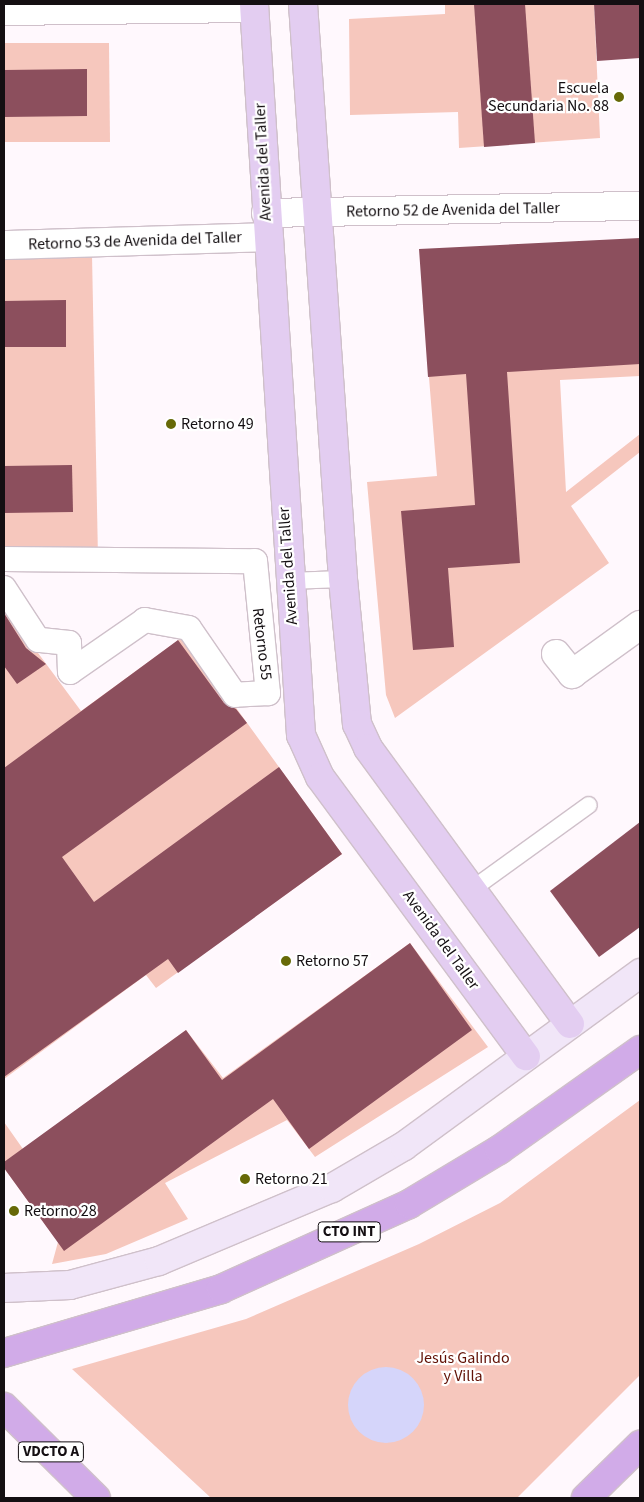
<!DOCTYPE html>
<meta charset="utf-8">
<style>
body{margin:0}
#map{position:relative;width:644px;height:1502px;overflow:hidden;background:#fff8fd;font-family:"Source Sans 3",sans-serif}
div>[style]{position:absolute}
.green>*{inset:0;background:#f6c7bd}
.water>*{inset:0;background:#d5d5fa}
.round{border-radius:50%}
.building>*{inset:0;background:#8c4f5d}
.roads{filter:drop-shadow(1px 0 #cfc0ca) drop-shadow(-1px 0 #cfc0ca) drop-shadow(0 1px #cfc0ca) drop-shadow(0 -1px #cfc0ca)}
.service>*{height:16px;margin:-8px;padding:0 8px;transform-origin:8px;border-radius:8px;background:#fff}
.pedestrian>*{height:24px;margin:-12px;padding:0 12px;transform-origin:12px;border-radius:12px;background:#fff}
.minor>*{height:28px;margin:-14px;padding:0 14px;transform-origin:14px;border-radius:14px;background:#fff}
.secondary>*{height:28px;margin:-14px;padding:0 14px;transform-origin:14px;border-radius:14px;background:#f1e6f8}
.primary>*{height:28px;margin:-14px;padding:0 14px;transform-origin:14px;border-radius:14px;background:#e3cdf1}
.motorway>*{height:28px;margin:-14px;padding:0 14px;transform-origin:14px;border-radius:14px;background:#d1abe8}
.dots>*{width:14px;height:14px;translate:-50% -50%;box-sizing:border-box;border:2px solid #fff;border-radius:50%}
span{translate:-50% -50%;white-space:nowrap;text-align:center;line-height:1.15;-webkit-text-stroke:4.5px #fff;paint-order:stroke}
.shield-label span{padding:1px 4px;background:#fff;border:1px solid;border-radius:4px;-webkit-text-stroke-width:0}
.shield-label{font-size:15px;color:#140f12;font-weight:700}
.poi-label{font-size:16px;color:#140f12}
.right{translate:-100% -50%;text-align:right}
.left{translate:0 -50%;text-align:left}
.street-label{font-size:16px;color:#140f12}
.park-label{font-size:16px;color:#611105}
.frame{position:absolute;inset:0;border:5px solid #140f12;pointer-events:none}
</style>
<div id="map">
<div class="green">
<div style="clip-path:polygon(445px 4px,594px 4px,600px 138px,459px 148px,458px 112px,350px 115px,349px 19px,445px 14px)"></div>
<div style="clip-path:polygon(4px 43px,109px 43px,110px 142px,4px 142px)"></div>
<div style="clip-path:polygon(92px 255px,98px 558px,4px 559px,4px 258px)"></div>
<div style="clip-path:polygon(640px 289px,640px 376px,560px 380px,566px 492px,640px 434px,640px 452px,571px 506px,609px 563px,395px 718px,386px 695px,367px 482px,437px 476px,423px 304px)"></div>
<div style="clip-path:polygon(4px 607px,81px 711px,184px 636px,342px 854px,156px 988px,146px 975px,4px 1079px)"></div>
<div style="clip-path:polygon(410px 943px,488px 1047px,315px 1157px,287px 1120px,165px 1183px,188px 1219px,106px 1254px,52px 1264px,58px 1242px,4px 1168px,4px 1122px,23px 1149px,186px 1030px,223px 1078px)"></div>
<div style="clip-path:polygon(640px 1100px,640px 1375px,517px 1498px,211px 1498px,72px 1369px,246px 1319px,419px 1244px,500px 1203px)"></div>
</div>
<div class="water">
<div class="round" style="left:348px;top:1367px;width:76px;height:76px"></div>
</div>
<div class="building">
<div style="clip-path:polygon(474px 4px,525px 4px,535px 143px,484px 147px)"></div>
<div style="clip-path:polygon(594px 4px,640px 4px,640px 58px,597px 61px)"></div>
<div style="clip-path:polygon(87px 69px,87px 116px,4px 117px,4px 70px)"></div>
<div style="clip-path:polygon(640px 238px,640px 364px,507px 372px,520px 563px,448px 568px,454px 647px,413px 650px,401px 511px,475px 505px,466px 374px,428px 377px,419px 249px)"></div>
<div style="clip-path:polygon(66px 300px,66px 347px,4px 347px,4px 301px)"></div>
<div style="clip-path:polygon(72px 465px,73px 512px,4px 513px,4px 466px)"></div>
<div style="clip-path:polygon(4px 613px,26px 648px,46px 664px,17px 684px,4px 666px)"></div>
<div style="clip-path:polygon(178px 640px,224px 703px,236px 709px,247px 723px,62px 857px,94px 902px,279px 767px,342px 854px,178px 973px,168px 959px,4px 1077px,4px 768px)"></div>
<div style="clip-path:polygon(640px 822px,640px 927px,599px 957px,550px 891px)"></div>
<div style="clip-path:polygon(410px 943px,472px 1030px,309px 1149px,273px 1099px,64px 1251px,4px 1168px,4px 1162px,186px 1030px,222px 1080px)"></div>
</div>
<div class="roads">
<div class="service">
<div style="left:288px;top:581px;width:55px;rotate:-2.1deg"></div>
<div style="left:471px;top:890px;width:145px;rotate:-35.8deg"></div>
</div>
<div class="pedestrian">
<div style="left:4px;top:559px;width:251px;rotate:0.5deg"></div>
<div style="left:255px;top:561px;width:133px;rotate:84.4deg"></div>
<div style="left:268px;top:693px;width:33px;rotate:177deg"></div>
<div style="left:235px;top:695px;width:81px;rotate:-124.5deg"></div>
<div style="left:189px;top:628px;width:45px;rotate:-169.7deg"></div>
<div style="left:145px;top:620px;width:91px;rotate:145.3deg"></div>
<div style="left:70px;top:672px;width:29px;rotate:-92deg"></div>
<div style="left:69px;top:643px;width:31px;rotate:-174deg"></div>
<div style="left:38px;top:640px;width:62px;rotate:-123.2deg"></div>
</div>
<div class="minor">
<div style="left:4px;top:11px;width:250px;rotate:-0.7deg"></div>
<div style="left:266px;top:213px;width:374px;rotate:-1.1deg"></div>
<div style="left:4px;top:245px;width:262px;rotate:-1.7deg"></div>
<div style="left:556px;top:654px;width:26px;rotate:51deg"></div>
<div style="left:572px;top:674px;width:84px;rotate:-35.8deg"></div>
</div>
<div class="secondary">
<div style="left:4px;top:1288px;width:66px;rotate:-2.6deg"></div>
<div style="left:70px;top:1285px;width:92px;rotate:-15.1deg"></div>
<div style="left:159px;top:1261px;width:188px;rotate:-22.9deg"></div>
<div style="left:332px;top:1188px;width:83px;rotate:-30.3deg"></div>
<div style="left:404px;top:1146px;width:293px;rotate:-36.2deg"></div>
</div>
<div class="primary">
<div style="left:254px;top:4px;width:733px;rotate:86.32deg"></div>
<div style="left:301px;top:735px;width:46px;rotate:65.7deg"></div>
<div style="left:320px;top:777px;width:347px;rotate:53.6deg"></div>
<div style="left:303px;top:4px;width:576px;rotate:86.02deg"></div>
<div style="left:343px;top:579px;width:146px;rotate:84.5deg"></div>
<div style="left:357px;top:724px;width:26px;rotate:65deg"></div>
<div style="left:368px;top:748px;width:342px;rotate:53.8deg"></div>
</div>
<div class="motorway">
<div style="left:4px;top:1353px;width:226px;rotate:-16.4deg"></div>
<div style="left:221px;top:1289px;width:206px;rotate:-24.3deg"></div>
<div style="left:409px;top:1204px;width:105px;rotate:-31deg"></div>
<div style="left:499px;top:1150px;width:173px;rotate:-35.3deg"></div>
<div style="left:4px;top:1407px;width:129px;rotate:44.7deg"></div>
<div style="left:586px;top:1498px;width:76px;rotate:-44.5deg"></div>
</div>
</div>
<div class="dots">
<div style="left:619px;top:97px;background:#676907"></div>
<div style="left:171px;top:424px;background:#676907"></div>
<div style="left:286px;top:961px;background:#676907"></div>
<div style="left:245px;top:1179px;background:#676907"></div>
<div style="left:14px;top:1211px;background:#676907"></div>
</div>
<div class="shield-label">
<span style="left:349px;top:1232px">CTO INT</span>
<span style="left:51px;top:1452px">VDCTO A</span>
</div>
<div class="poi-label">
<span class="right" style="left:609px;top:97px">Escuela<br>Secundaria No. 88</span>
<span class="left" style="left:181px;top:424px">Retorno 49</span>
<span class="left" style="left:296px;top:961px">Retorno 57</span>
<span class="left" style="left:255px;top:1179px">Retorno 21</span>
<span class="left" style="left:24px;top:1211px">Retorno 28</span>
</div>
<div class="street-label">
<span style="left:263px;top:162px;rotate:-93deg">Avenida del Taller</span>
<span style="left:453px;top:210px;rotate:-1deg">Retorno 52 de Avenida del Taller</span>
<span style="left:135px;top:241px;rotate:-2deg">Retorno 53 de Avenida del Taller</span>
<span style="left:288px;top:566px;rotate:-94deg">Avenida del Taller</span>
<span style="left:262px;top:644px;rotate:83deg">Retorno 55</span>
<span style="left:441px;top:940px;rotate:54deg">Avenida del Taller</span>
</div>
<div class="park-label">
<span style="left:463px;top:1367px">Jesús Galindo<br>y Villa</span>
</div>
<div class="frame"></div>
</div>
